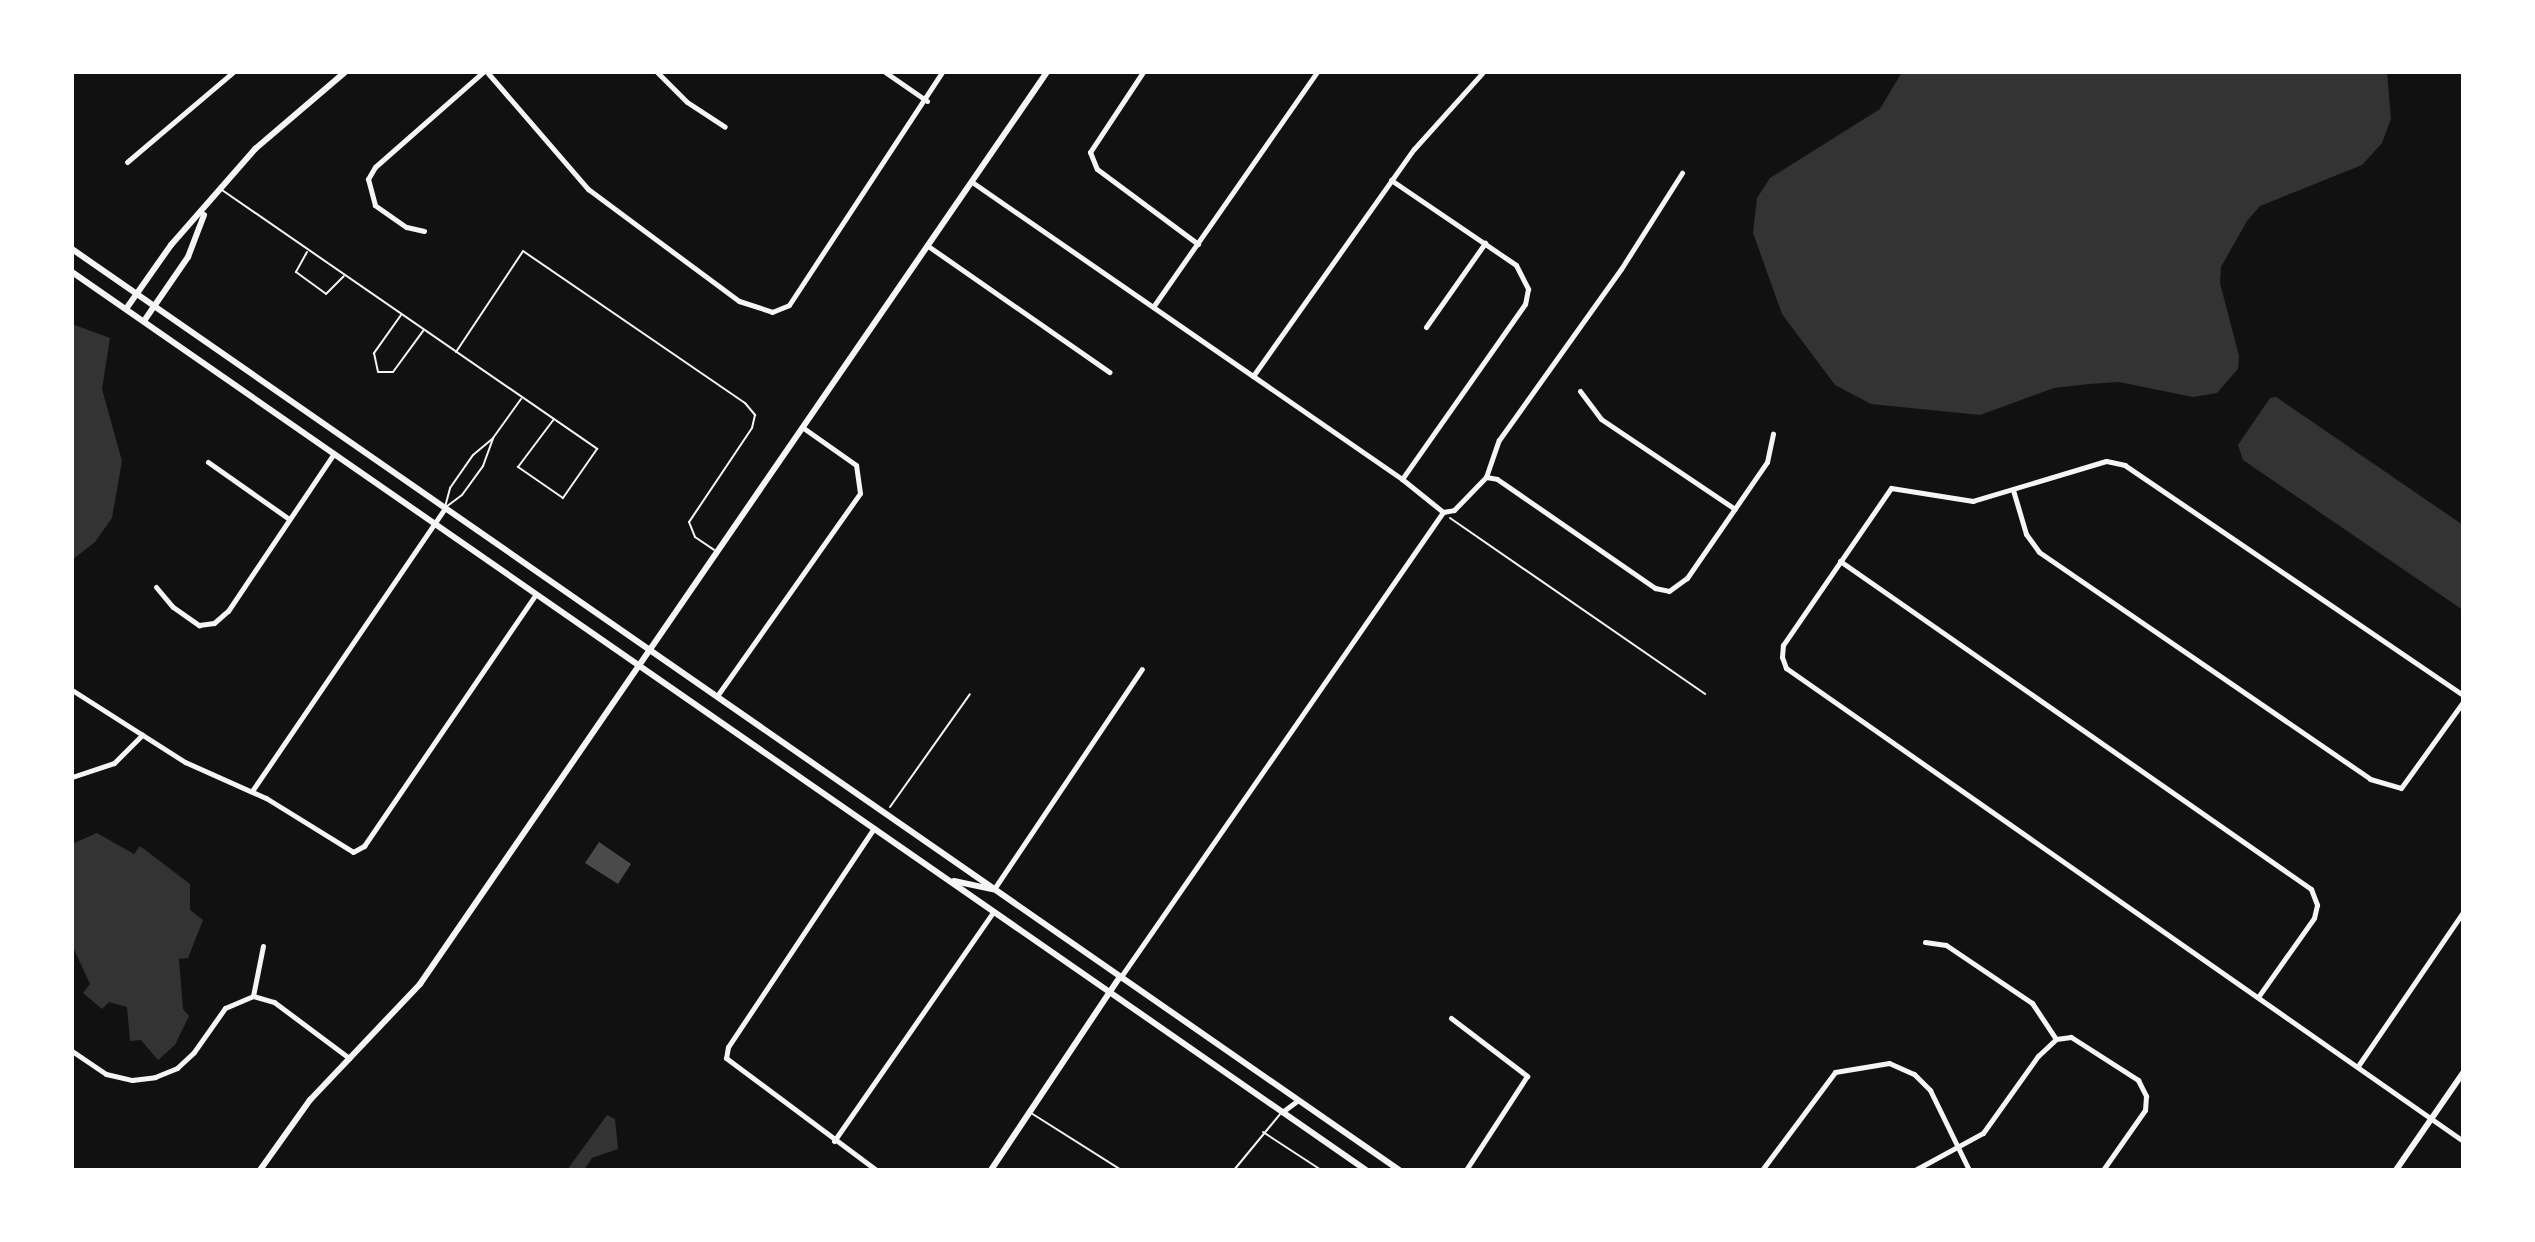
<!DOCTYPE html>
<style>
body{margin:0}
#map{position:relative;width:2535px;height:1242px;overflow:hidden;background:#111;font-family:Quicksand,sans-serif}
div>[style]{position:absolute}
.water>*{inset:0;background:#333}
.building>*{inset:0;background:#4a4a4a}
.path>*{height:2px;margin:-1px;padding:0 1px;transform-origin:1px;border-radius:1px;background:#f5f5f5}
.service>*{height:2px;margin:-1px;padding:0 1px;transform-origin:1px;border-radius:1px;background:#f5f5f5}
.minor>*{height:5px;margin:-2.5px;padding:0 2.5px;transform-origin:2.5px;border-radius:2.5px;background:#f5f5f5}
.tertiary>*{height:6px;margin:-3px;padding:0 3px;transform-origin:3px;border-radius:3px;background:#f5f5f5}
.secondary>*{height:6px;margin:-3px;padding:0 3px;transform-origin:3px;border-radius:3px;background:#f5f5f5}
span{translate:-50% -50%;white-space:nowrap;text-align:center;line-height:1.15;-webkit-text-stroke:7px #fff;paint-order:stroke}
.frame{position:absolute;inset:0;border:74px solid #fff;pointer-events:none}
</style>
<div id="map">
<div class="water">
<div style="clip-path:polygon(1902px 72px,2387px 72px,2391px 119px,2382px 143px,2362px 165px,2260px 206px,2247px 221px,2221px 267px,2220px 283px,2239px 356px,2238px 369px,2217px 393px,2193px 397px,2119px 382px,2089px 384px,2054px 388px,1980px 415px,1871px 404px,1835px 385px,1782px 314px,1753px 233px,1757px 198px,1770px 178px,1880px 109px)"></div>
<div style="clip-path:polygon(72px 324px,110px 338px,102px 389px,122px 461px,112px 518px,95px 542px,72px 560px)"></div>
<div style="clip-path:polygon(2276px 397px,2463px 525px,2463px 610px,2243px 460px,2238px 445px,2270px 398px)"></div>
<div style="clip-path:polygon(97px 833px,134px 854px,140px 846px,190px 884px,190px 910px,203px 920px,188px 958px,179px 959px,183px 1009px,189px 1016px,175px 1045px,158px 1060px,141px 1040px,130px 1041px,127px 1007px,109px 1002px,102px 1009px,83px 993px,90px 984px,72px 945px,72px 844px)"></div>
<div style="clip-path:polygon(607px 1115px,615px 1119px,618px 1149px,592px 1158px,584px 1170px,567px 1170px)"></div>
</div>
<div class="building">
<div style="clip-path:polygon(599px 842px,631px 864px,618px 884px,585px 863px)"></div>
</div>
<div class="path">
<div style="left:1450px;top:518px;width:310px;rotate:34.6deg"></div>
<div style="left:890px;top:807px;width:138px;rotate:-54.7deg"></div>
</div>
<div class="service">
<div style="left:222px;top:190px;width:456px;rotate:34.6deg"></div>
<div style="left:597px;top:449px;width:60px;rotate:124.8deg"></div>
<div style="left:563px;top:498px;width:55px;rotate:-145.4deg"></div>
<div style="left:518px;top:467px;width:60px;rotate:-53.1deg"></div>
<div style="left:307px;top:252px;width:23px;rotate:119deg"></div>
<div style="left:296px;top:272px;width:37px;rotate:36deg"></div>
<div style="left:326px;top:294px;width:25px;rotate:-45deg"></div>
<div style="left:401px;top:315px;width:47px;rotate:125.4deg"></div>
<div style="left:374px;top:353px;width:19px;rotate:78deg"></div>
<div style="left:378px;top:372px;width:15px"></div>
<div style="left:393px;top:372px;width:51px;rotate:-53.8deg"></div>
<div style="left:456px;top:352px;width:121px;rotate:-56.4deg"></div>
<div style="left:523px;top:251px;width:269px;rotate:34.4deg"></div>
<div style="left:745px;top:403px;width:16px;rotate:50deg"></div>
<div style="left:755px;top:415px;width:13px;rotate:103deg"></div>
<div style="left:752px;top:428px;width:113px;rotate:123.8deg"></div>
<div style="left:689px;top:522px;width:16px;rotate:68deg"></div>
<div style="left:695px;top:537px;width:23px;rotate:34deg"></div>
<div style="left:445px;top:507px;width:20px;rotate:-75deg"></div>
<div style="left:450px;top:488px;width:40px;rotate:-55.1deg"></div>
<div style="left:473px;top:455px;width:25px;rotate:-40deg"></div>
<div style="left:446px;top:507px;width:20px;rotate:-37deg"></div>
<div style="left:462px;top:495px;width:36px;rotate:-54deg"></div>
<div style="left:483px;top:466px;width:30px;rotate:-70deg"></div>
<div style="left:493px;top:438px;width:48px;rotate:-54.3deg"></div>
<div style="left:1031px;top:1113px;width:107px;rotate:32.3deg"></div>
<div style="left:1263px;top:1132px;width:69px;rotate:33.2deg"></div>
<div style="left:1234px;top:1170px;width:74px;rotate:-50.5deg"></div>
</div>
<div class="minor">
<div style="left:487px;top:72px;width:155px;rotate:49.2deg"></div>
<div style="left:588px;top:189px;width:188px;rotate:36.6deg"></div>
<div style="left:739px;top:301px;width:35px;rotate:18deg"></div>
<div style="left:772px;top:312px;width:18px;rotate:-22deg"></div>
<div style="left:789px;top:305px;width:279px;rotate:-56.7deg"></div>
<div style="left:657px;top:72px;width:42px;rotate:45deg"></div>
<div style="left:687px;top:102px;width:45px;rotate:33.3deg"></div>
<div style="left:885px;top:72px;width:51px;rotate:34.6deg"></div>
<div style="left:1143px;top:72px;width:96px;rotate:123.5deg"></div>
<div style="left:1090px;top:152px;width:18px;rotate:68deg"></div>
<div style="left:1097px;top:169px;width:126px;rotate:36.6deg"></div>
<div style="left:127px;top:162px;width:139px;rotate:-40.3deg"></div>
<div style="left:1391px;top:180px;width:151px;rotate:34.2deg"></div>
<div style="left:1516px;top:265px;width:27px;rotate:63deg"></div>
<div style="left:1528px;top:289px;width:15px;rotate:101deg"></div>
<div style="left:1525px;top:304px;width:214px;rotate:125.1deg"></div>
<div style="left:972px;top:182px;width:523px;rotate:34.63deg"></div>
<div style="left:1402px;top:479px;width:53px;rotate:38.8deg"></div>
<div style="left:424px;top:231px;width:18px;rotate:-167deg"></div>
<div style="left:406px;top:227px;width:38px;rotate:-145deg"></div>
<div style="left:375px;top:205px;width:27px;rotate:-105deg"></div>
<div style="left:368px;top:179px;width:14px;rotate:-60deg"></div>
<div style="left:375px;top:167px;width:144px;rotate:-41.3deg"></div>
<div style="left:928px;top:246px;width:221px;rotate:34.8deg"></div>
<div style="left:1153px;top:307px;width:287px;rotate:-55.1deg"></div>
<div style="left:1426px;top:327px;width:103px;rotate:-54.9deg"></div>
<div style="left:1253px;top:376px;width:278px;rotate:-54.7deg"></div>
<div style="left:1414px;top:149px;width:103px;rotate:-48.1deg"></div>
<div style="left:1580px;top:391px;width:35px;rotate:53deg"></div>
<div style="left:1601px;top:419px;width:161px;rotate:33.9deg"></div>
<div style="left:208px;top:462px;width:99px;rotate:35.1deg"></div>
<div style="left:1486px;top:477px;width:11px;rotate:10deg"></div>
<div style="left:1497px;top:479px;width:192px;rotate:34.6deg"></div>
<div style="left:1655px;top:588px;width:14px;rotate:12deg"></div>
<div style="left:1669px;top:591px;width:22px;rotate:-36deg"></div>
<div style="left:1687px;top:578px;width:141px;rotate:-55.4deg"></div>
<div style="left:1767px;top:462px;width:29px;rotate:-78deg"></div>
<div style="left:2013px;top:490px;width:46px;rotate:73.5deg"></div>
<div style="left:2026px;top:534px;width:22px;rotate:54deg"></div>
<div style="left:2039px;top:552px;width:401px;rotate:34.4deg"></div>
<div style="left:2370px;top:779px;width:32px;rotate:16deg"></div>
<div style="left:2401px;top:788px;width:106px;rotate:-54.2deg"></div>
<div style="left:1443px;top:512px;width:11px;rotate:-10deg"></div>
<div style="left:1454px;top:510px;width:46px;rotate:-45.9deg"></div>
<div style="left:1486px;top:477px;width:39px;rotate:-71deg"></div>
<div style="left:1499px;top:440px;width:210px;rotate:-54.5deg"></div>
<div style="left:1621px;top:269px;width:114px;rotate:-57.6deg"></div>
<div style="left:1840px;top:561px;width:574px;rotate:34.85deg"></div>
<div style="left:2311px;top:889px;width:17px;rotate:69deg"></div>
<div style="left:2317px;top:905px;width:13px;rotate:103deg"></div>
<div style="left:2314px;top:918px;width:97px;rotate:125.3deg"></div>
<div style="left:156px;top:587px;width:26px;rotate:50deg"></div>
<div style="left:173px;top:607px;width:32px;rotate:35deg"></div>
<div style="left:199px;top:625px;width:15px;rotate:-8deg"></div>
<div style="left:214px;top:623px;width:18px;rotate:-41deg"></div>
<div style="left:228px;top:611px;width:190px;rotate:-56.1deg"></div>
<div style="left:72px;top:690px;width:134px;rotate:32.5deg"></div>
<div style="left:185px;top:762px;width:89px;rotate:24deg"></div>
<div style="left:266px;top:798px;width:102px;rotate:31.8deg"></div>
<div style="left:353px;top:852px;width:13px;rotate:-29deg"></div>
<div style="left:364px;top:846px;width:305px;rotate:-55.7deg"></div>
<div style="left:2463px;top:695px;width:409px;rotate:-145.8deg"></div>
<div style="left:2125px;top:465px;width:19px;rotate:-168deg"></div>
<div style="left:2106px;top:461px;width:139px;rotate:163.3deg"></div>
<div style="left:1973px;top:501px;width:83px;rotate:-171deg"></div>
<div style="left:1891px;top:488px;width:191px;rotate:124.5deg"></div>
<div style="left:1783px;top:645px;width:12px;rotate:95deg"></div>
<div style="left:1782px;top:657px;width:12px;rotate:70deg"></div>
<div style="left:1786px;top:668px;width:826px;rotate:34.94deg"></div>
<div style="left:717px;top:696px;width:248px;rotate:-54.8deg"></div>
<div style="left:860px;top:493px;width:28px;rotate:-98deg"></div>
<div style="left:856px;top:465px;width:66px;rotate:-144.9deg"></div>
<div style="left:72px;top:777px;width:44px;rotate:-18.4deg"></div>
<div style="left:114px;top:763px;width:40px;rotate:-45deg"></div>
<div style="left:252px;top:791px;width:343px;rotate:-55.7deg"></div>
<div style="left:874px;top:828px;width:263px;rotate:123.7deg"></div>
<div style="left:728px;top:1047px;width:11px;rotate:100deg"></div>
<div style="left:726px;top:1058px;width:187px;rotate:36.7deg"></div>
<div style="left:994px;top:889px;width:265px;rotate:-56.1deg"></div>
<div style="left:1925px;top:942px;width:21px;rotate:8deg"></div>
<div style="left:1946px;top:945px;width:104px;rotate:34deg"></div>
<div style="left:2032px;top:1003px;width:43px;rotate:56.3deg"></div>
<div style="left:1120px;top:978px;width:567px;rotate:-55.27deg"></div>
<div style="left:253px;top:996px;width:51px;rotate:-78.7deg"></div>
<div style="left:1451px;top:1018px;width:96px;rotate:37.3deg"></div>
<div style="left:1527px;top:1076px;width:112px;rotate:123deg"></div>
<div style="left:72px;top:1051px;width:41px;rotate:34.1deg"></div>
<div style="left:106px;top:1074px;width:27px;rotate:13deg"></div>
<div style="left:132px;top:1080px;width:23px;rotate:-7deg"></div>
<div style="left:155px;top:1077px;width:24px;rotate:-22deg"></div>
<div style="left:177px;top:1068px;width:23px;rotate:-43deg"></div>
<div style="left:194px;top:1052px;width:54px;rotate:-54.8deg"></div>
<div style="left:225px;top:1008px;width:30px;rotate:-23deg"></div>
<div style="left:253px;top:996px;width:22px;rotate:16deg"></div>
<div style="left:274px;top:1002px;width:94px;rotate:36.7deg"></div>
<div style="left:2358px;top:1066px;width:186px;rotate:-55.7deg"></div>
<div style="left:1282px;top:1112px;width:19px;rotate:-36deg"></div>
<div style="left:834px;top:1141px;width:279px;rotate:-55.2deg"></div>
<div style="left:1762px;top:1170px;width:122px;rotate:-53.3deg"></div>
<div style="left:1835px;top:1072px;width:55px;rotate:-9.5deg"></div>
<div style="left:1889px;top:1063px;width:27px;rotate:24deg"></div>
<div style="left:1914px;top:1074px;width:23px;rotate:45deg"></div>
<div style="left:1930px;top:1090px;width:89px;rotate:64deg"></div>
<div style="left:1915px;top:1170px;width:77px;rotate:-28.6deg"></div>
<div style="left:1983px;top:1133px;width:95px;rotate:-54.5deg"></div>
<div style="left:2038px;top:1056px;width:25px;rotate:-43deg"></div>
<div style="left:2056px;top:1039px;width:15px;rotate:-8deg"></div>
<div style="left:2071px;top:1037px;width:80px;rotate:32.7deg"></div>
<div style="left:2138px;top:1080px;width:18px;rotate:63deg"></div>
<div style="left:2146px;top:1096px;width:14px;rotate:94deg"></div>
<div style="left:2145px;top:1110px;width:73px;rotate:125deg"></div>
</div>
<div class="tertiary">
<div style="left:126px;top:309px;width:78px;rotate:-54.9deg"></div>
<div style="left:171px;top:245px;width:128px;rotate:-48.8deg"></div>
<div style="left:255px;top:149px;width:118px;rotate:-40.5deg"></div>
<div style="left:144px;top:321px;width:78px;rotate:-55.5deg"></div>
<div style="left:188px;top:257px;width:45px;rotate:-69.1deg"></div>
<div style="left:260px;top:1170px;width:86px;rotate:-54.5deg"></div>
<div style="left:310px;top:1100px;width:160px;rotate:-46.5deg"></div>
<div style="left:420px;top:984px;width:1107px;rotate:-55.49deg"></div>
<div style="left:991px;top:1170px;width:231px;rotate:-56.3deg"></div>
<div style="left:2396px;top:1170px;width:118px;rotate:-55.4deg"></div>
</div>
<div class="secondary">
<div style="left:72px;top:249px;width:1615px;rotate:34.76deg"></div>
<div style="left:72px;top:272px;width:1575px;rotate:34.76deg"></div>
<div style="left:954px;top:881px;width:40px;rotate:12deg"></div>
</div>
<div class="frame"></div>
</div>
